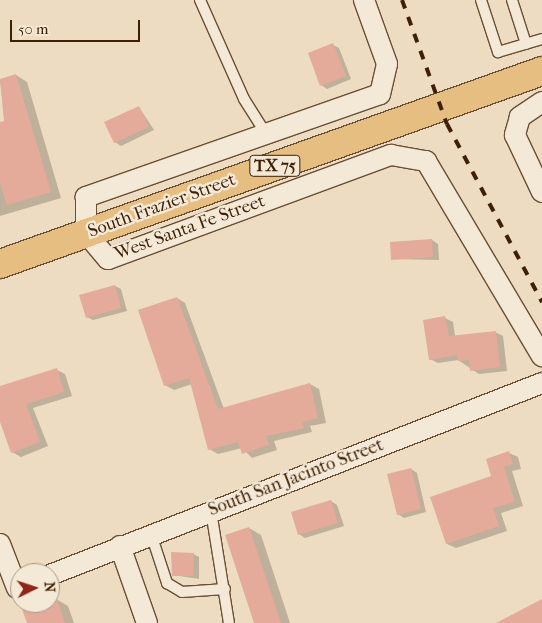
<!DOCTYPE html>
<style>
body{margin:0}
#map{position:relative;width:542px;height:623px;overflow:hidden;background:#eedcc2;font-family:"IM FELL French Canon",serif}
div>[style]{position:absolute}
.shadow>*{inset:0;background:#0003}
.building>*{inset:0;background:#e4ab9b}
.roads{filter:drop-shadow(1px 0 #694f34) drop-shadow(-1px 0 #694f34) drop-shadow(0 1px #694f34) drop-shadow(0 -1px #694f34)}
.lane>*{height:10px;margin:-5px;padding:0 5px;transform-origin:5px;border-radius:5px;background:#f4e8d7}
.street>*{height:20px;margin:-10px;padding:0 10px;transform-origin:10px;border-radius:10px;background:#f4e8d7}
.primary>*{height:28px;margin:-14px;padding:0 14px;transform-origin:14px;border-radius:14px;background:#e7be81}
.rail>*{height:4px;margin-top:-2px;transform-origin:0;background:repeating-linear-gradient(90deg,#3d2005 0 9px,transparent 0 18px)}
span{translate:-50% -50%;white-space:nowrap;text-align:center;line-height:1.15;-webkit-text-stroke:5px #f4e8d7;paint-order:stroke}
.shield-label span{padding:1px 4px;background:#f4e8d7;border:1px solid;border-radius:4px;-webkit-text-stroke-width:0}
.shield-label{font-size:16px;color:#3d2005;font-weight:700}
.street-label{font-size:18px;color:#3d2005}
.north{position:absolute;left:10px;top:563px;width:50px;height:50px;box-sizing:border-box;background:#f4e8d7;border:1px solid #ab9883;border-radius:50%;rotate:86deg;font-size:14px;font-weight:700;line-height:20px;text-align:center;color:#3d2005}
.north::after{content:'';display:block;margin:auto;width:18px;height:22px;background:#8f2418;clip-path:polygon(50% 0,100% 100%,50% 72%,0 100%)}
.scale{position:absolute;left:10px;top:20px;width:130px;height:22px;box-sizing:border-box;border:2px solid #3d2005;border-top:0;padding-left:6px;font-size:15px;line-height:18px;white-space:nowrap;color:#3d2005;-webkit-text-stroke:4px #f4e8d7;paint-order:stroke}
</style>
<div id="map">
<div class="shadow">
<div style="clip-path:polygon(333px 45px,339px 48px,351px 79px,327px 89px,321px 85px)"></div>
<div style="clip-path:polygon(16px 75px,27px 82px,61px 198px,0 216px,0 123px,5px 122px,0 80px)"></div>
<div style="clip-path:polygon(139px 107px,154px 130px,121px 146px,115px 142px)"></div>
<div style="clip-path:polygon(432px 240px,438px 244px,439px 260px,392px 259px)"></div>
<div style="clip-path:polygon(115px 286px,121px 289px,127px 311px,93px 320px,87px 317px)"></div>
<div style="clip-path:polygon(177px 298px,185px 303px,224px 409px,310px 384px,319px 389px,326px 423px,310px 426px,312px 432px,274px 441px,277px 450px,252px 458px,242px 448px,218px 454px,209px 449px,192px 384px,174px 390px,165px 385px)"></div>
<div style="clip-path:polygon(445px 318px,453px 322px,455px 336px,495px 332px,503px 336px,507px 371px,479px 374px,458px 360px,438px 363px,430px 359px)"></div>
<div style="clip-path:polygon(57px 370px,65px 374px,72px 396px,33px 408px,48px 446px,21px 457px,12px 452px,0 419px,0 387px)"></div>
<div style="clip-path:polygon(509px 453px,518px 457px,521px 469px,512px 471px,523px 506px,501px 513px,507px 531px,456px 548px,447px 544px,432px 498px,493px 477px)"></div>
<div style="clip-path:polygon(411px 469px,417px 473px,426px 512px,404px 518px,398px 514px)"></div>
<div style="clip-path:polygon(331px 501px,337px 505px,344px 526px,305px 538px,299px 534px)"></div>
<div style="clip-path:polygon(249px 528px,261px 535px,290px 623px,256px 623px)"></div>
<div style="clip-path:polygon(193px 554px,199px 557px,199px 579px,173px 575px)"></div>
<div style="clip-path:polygon(56px 599px,68px 606px,74px 623px,29px 623px)"></div>
</div>
<div class="building">
<div style="clip-path:polygon(333px 43px,346px 76px,320px 86px,308px 53px)"></div>
<div style="clip-path:polygon(16px 74px,51px 192px,7px 205px,0 183px,0 122px,4px 121px,0 79px)"></div>
<div style="clip-path:polygon(139px 106px,149px 127px,114px 143px,104px 122px)"></div>
<div style="clip-path:polygon(432px 239px,433px 257px,391px 260px,390px 242px)"></div>
<div style="clip-path:polygon(115px 285px,121px 308px,86px 318px,79px 295px)"></div>
<div style="clip-path:polygon(177px 297px,218px 409px,310px 383px,318px 418px,302px 422px,304px 428px,266px 436px,269px 445px,242px 454px,238px 442px,208px 450px,189px 378px,164px 386px,138px 310px)"></div>
<div style="clip-path:polygon(445px 316px,449px 336px,496px 331px,500px 367px,470px 371px,469px 360px,458px 361px,457px 355px,429px 360px,423px 320px)"></div>
<div style="clip-path:polygon(57px 368px,64px 392px,26px 404px,40px 442px,11px 453px,0 422px,0 386px)"></div>
<div style="clip-path:polygon(509px 451px,513px 464px,504px 467px,515px 502px,493px 508px,499px 526px,446px 544px,430px 497px,491px 476px,486px 459px)"></div>
<div style="clip-path:polygon(411px 468px,421px 509px,397px 515px,387px 474px)"></div>
<div style="clip-path:polygon(331px 500px,338px 523px,298px 535px,291px 512px)"></div>
<div style="clip-path:polygon(249px 527px,281px 623px,254px 623px,225px 535px)"></div>
<div style="clip-path:polygon(171px 552px,194px 553px,193px 576px,172px 576px)"></div>
<div style="clip-path:polygon(56px 597px,65px 623px,27px 623px,22px 609px)"></div>
<div style="clip-path:polygon(542px 599px,542px 623px,496px 623px)"></div>
</div>
<div class="roads">
<div class="lane">
<div style="left:200px;top:0;width:108px;rotate:66deg"></div>
<div style="left:244px;top:99px;width:41px;rotate:57.8deg"></div>
<div style="left:481px;top:0;width:55px;rotate:71.9deg"></div>
<div style="left:498px;top:52px;width:46px;rotate:-16.5deg"></div>
<div style="left:512px;top:0;width:46px;rotate:72.3deg"></div>
<div style="left:211px;top:511px;width:113px;rotate:80.9deg"></div>
<div style="left:151px;top:534px;width:52px;rotate:71.9deg"></div>
<div style="left:167px;top:583px;width:17px;rotate:31deg"></div>
<div style="left:182px;top:592px;width:43px;rotate:-4deg"></div>
</div>
<div class="street">
<div style="left:364px;top:0;width:68px;rotate:70.2deg"></div>
<div style="left:387px;top:64px;width:31px;rotate:103deg"></div>
<div style="left:380px;top:94px;width:312px;rotate:160.7deg"></div>
<div style="left:86px;top:197px;width:36px;rotate:90deg"></div>
<div style="left:86px;top:233px;width:34px;rotate:50deg"></div>
<div style="left:108px;top:259px;width:302px;rotate:-20.2deg"></div>
<div style="left:391px;top:155px;width:36px;rotate:10deg"></div>
<div style="left:426px;top:161px;width:227px;rotate:59.3deg"></div>
<div style="left:542px;top:102px;width:27px;rotate:146deg"></div>
<div style="left:520px;top:117px;width:19px;rotate:106deg"></div>
<div style="left:515px;top:135px;width:63px;rotate:64.7deg"></div>
<div style="left:0;top:544px;width:47px;rotate:68.9deg"></div>
<div style="left:120px;top:546px;width:82px;rotate:70.7deg"></div>
<div style="left:50px;top:575px;width:528px;rotate:-21.32deg"></div>
</div>
<div class="primary">
<div style="left:0;top:264px;width:575px;rotate:-19.6deg"></div>
</div>
</div>
<div class="rail">
<div style="left:402px;top:0;width:132px;rotate:70.1deg"></div>
<div style="left:447px;top:124px;width:202px;rotate:61.9deg"></div>
</div>
<div class="shield-label">
<span style="left:275px;top:166px">TX 75</span>
</div>
<div class="street-label">
<span style="left:162px;top:206px;rotate:-20deg">South Frazier Street</span>
<span style="left:190px;top:228px;rotate:-20deg">West Santa Fe Street</span>
<span style="left:296px;top:478px;rotate:-21deg">South San Jacinto Street</span>
</div>
<div class="north">N</div>
<div class="scale">50 m</div>
</div>
